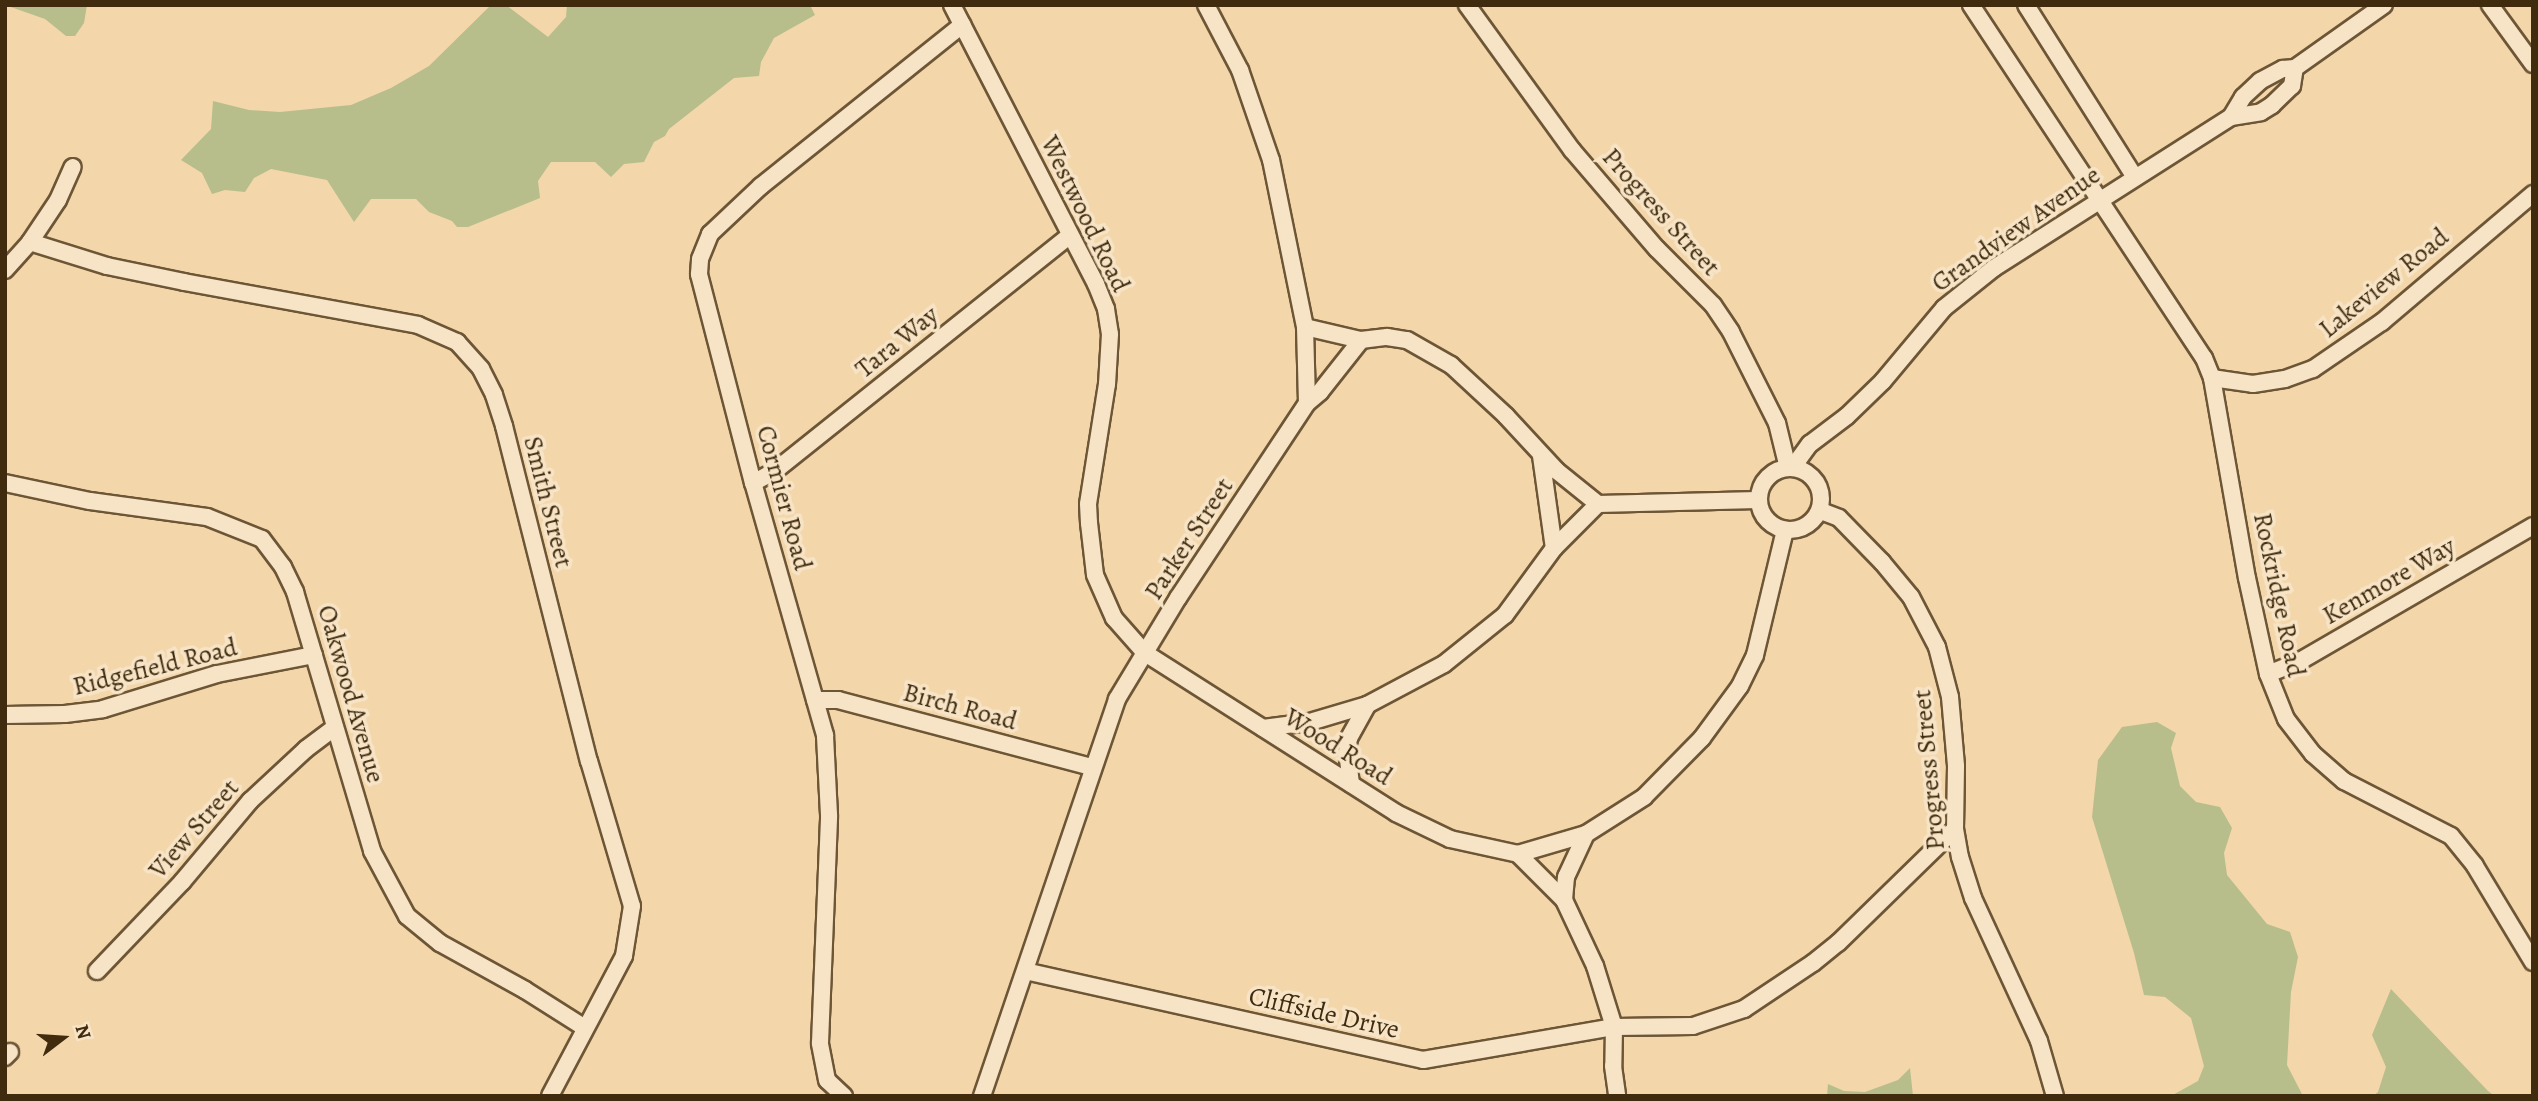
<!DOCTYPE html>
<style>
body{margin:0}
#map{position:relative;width:2538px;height:1101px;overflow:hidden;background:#f3d6a9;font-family:Alegreya,serif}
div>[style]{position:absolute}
.green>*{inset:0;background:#b7be8b}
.roads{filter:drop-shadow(2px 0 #6d5636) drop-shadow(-2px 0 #6d5636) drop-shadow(0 2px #6d5636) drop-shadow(0 -2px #6d5636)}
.street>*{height:16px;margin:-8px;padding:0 8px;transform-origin:8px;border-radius:8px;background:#f7e4c7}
.street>.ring{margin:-8px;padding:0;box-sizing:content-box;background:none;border:16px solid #f7e4c7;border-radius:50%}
span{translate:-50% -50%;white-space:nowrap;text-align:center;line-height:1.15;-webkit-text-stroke:7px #f7e4c7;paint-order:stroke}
.street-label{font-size:26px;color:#402b0f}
.frame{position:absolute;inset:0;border:7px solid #402b0f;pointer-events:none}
.north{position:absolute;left:28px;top:1003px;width:70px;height:70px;-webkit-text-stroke:5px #f7e4c7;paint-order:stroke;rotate:73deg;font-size:19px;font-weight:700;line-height:28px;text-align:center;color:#402b0f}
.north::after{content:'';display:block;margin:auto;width:24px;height:32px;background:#402b0f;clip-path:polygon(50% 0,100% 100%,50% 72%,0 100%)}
</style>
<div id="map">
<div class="green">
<div style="clip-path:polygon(5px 5px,87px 5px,84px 23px,75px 36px,66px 36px,45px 19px)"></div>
<div style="clip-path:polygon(491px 5px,506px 5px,548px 37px,566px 17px,567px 5px,810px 5px,815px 15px,774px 38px,761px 62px,759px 76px,734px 78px,669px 129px,665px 136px,654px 142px,644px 162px,624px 164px,611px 177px,595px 162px,551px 162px,538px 181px,540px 198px,468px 227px,457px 227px,452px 221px,429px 212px,416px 199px,371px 199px,354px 222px,327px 180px,271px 169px,254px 178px,245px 192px,225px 190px,212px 194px,202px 173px,181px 160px,211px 129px,213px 101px,249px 110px,280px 112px,351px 105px,391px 88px,429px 66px)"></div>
<div style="clip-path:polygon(2157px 722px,2176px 733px,2171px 748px,2180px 786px,2196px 802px,2220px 807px,2232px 828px,2224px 853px,2227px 875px,2267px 924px,2290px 932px,2298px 957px,2291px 992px,2287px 1065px,2303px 1096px,2171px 1096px,2198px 1081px,2204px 1066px,2191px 1018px,2165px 997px,2144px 995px,2134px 953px,2092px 817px,2098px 760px,2122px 727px)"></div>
<div style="clip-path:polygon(2391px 989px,2488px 1091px,2495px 1096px,2373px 1096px,2378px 1092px,2386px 1067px,2372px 1035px)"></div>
<div style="clip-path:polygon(1910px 1068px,1913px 1096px,1827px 1096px,1828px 1084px,1844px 1091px,1865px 1092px,1898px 1080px)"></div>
</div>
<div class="roads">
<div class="street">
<div style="left:952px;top:5px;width:314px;rotate:62.7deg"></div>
<div style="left:1096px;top:284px;width:27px;rotate:68deg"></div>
<div style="left:1106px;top:309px;width:25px;rotate:81deg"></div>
<div style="left:1110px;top:334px;width:50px;rotate:93.4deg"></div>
<div style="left:1107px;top:384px;width:121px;rotate:99deg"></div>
<div style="left:1088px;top:504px;width:19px;rotate:87deg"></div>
<div style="left:1089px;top:523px;width:52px;rotate:83.4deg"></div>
<div style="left:1095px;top:575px;width:47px;rotate:66.2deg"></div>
<div style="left:1114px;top:618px;width:47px;rotate:48.5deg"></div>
<div style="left:1145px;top:653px;width:298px;rotate:32.5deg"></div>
<div style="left:1396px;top:813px;width:60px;rotate:25.7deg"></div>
<div style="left:1450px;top:839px;width:70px;rotate:12.4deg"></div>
<div style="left:1518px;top:854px;width:71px;rotate:-16.4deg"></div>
<div style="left:1586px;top:834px;width:69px;rotate:-32.5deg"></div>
<div style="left:1644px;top:797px;width:83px;rotate:-45.5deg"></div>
<div style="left:1702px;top:738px;width:64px;rotate:-53.8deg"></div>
<div style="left:1740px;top:686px;width:34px;rotate:-64deg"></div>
<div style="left:1755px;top:655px;width:129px;rotate:-76.5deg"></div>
<div style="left:1467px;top:5px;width:179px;rotate:54.1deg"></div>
<div style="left:1572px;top:150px;width:130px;rotate:49.4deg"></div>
<div style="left:1657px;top:249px;width:79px;rotate:45deg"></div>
<div style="left:1713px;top:305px;width:32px;rotate:56deg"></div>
<div style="left:1731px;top:332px;width:102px;rotate:63.2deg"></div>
<div style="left:1777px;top:423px;width:46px;rotate:76.3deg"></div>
<div style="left:1971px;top:5px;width:423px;rotate:56.6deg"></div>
<div style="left:2204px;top:358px;width:22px;rotate:68deg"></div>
<div style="left:2212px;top:378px;width:203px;rotate:80.1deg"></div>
<div style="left:2247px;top:578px;width:98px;rotate:77.7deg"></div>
<div style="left:2268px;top:674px;width:48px;rotate:68.2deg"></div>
<div style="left:2286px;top:719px;width:44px;rotate:52.4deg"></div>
<div style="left:2313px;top:754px;width:41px;rotate:41.1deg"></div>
<div style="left:2344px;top:781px;width:120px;rotate:27.2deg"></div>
<div style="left:2451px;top:836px;width:38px;rotate:51deg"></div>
<div style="left:2475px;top:866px;width:112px;rotate:58.9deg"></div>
<div style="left:2026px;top:5px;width:202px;rotate:57.7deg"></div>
<div style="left:2490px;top:5px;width:73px;rotate:53.9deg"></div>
<div style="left:2231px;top:117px;width:23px;rotate:-59deg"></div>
<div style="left:2243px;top:97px;width:23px;rotate:-43deg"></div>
<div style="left:2260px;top:81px;width:26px;rotate:-28deg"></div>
<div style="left:2283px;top:69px;width:12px;rotate:-5deg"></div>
<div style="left:2295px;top:68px;width:109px;rotate:-35.3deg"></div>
<div style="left:30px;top:242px;width:81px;rotate:17.3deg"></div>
<div style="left:107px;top:266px;width:79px;rotate:11.7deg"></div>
<div style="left:184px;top:282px;width:238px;rotate:10.4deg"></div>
<div style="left:418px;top:325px;width:43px;rotate:23.6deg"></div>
<div style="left:457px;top:342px;width:36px;rotate:48deg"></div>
<div style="left:481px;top:369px;width:29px;rotate:63deg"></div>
<div style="left:494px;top:395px;width:33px;rotate:72deg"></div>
<div style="left:504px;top:426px;width:346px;rotate:75.8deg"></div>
<div style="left:589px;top:761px;width:151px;rotate:73.5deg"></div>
<div style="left:632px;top:906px;width:51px;rotate:99.1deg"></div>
<div style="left:624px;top:956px;width:158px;rotate:117.9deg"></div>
<div style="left:5px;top:270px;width:38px;rotate:-48deg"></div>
<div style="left:30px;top:242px;width:50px;rotate:-56.3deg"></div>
<div style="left:58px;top:200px;width:36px;rotate:-66deg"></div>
<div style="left:1305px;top:327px;width:57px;rotate:13.1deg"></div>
<div style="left:2212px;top:378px;width:41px;rotate:8.3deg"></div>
<div style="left:2253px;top:384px;width:32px;rotate:-9deg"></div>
<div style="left:2285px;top:379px;width:30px;rotate:-20deg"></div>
<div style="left:2313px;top:369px;width:83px;rotate:-34.3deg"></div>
<div style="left:2382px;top:322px;width:198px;rotate:-40.3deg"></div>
<div style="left:1307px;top:403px;width:17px;rotate:-40deg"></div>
<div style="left:1320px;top:392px;width:66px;rotate:-51.7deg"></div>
<div style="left:1361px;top:340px;width:26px;rotate:-7deg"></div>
<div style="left:1387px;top:337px;width:20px;rotate:9deg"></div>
<div style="left:1407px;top:340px;width:51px;rotate:29.6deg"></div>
<div style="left:1451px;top:365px;width:75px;rotate:42.8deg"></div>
<div style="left:1506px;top:416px;width:75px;rotate:47.2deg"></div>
<div style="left:1557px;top:471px;width:53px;rotate:38.8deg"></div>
<div style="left:1541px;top:456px;width:93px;rotate:82deg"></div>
<div style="left:1793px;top:467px;width:29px;rotate:-54deg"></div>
<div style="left:1810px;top:444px;width:46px;rotate:-37.1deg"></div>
<div style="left:1847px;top:416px;width:50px;rotate:-44.2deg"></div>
<div style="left:1883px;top:381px;width:95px;rotate:-50.1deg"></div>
<div style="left:1944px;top:308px;width:64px;rotate:-38.7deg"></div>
<div style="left:1994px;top:268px;width:281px;rotate:-32.5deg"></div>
<div style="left:2231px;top:117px;width:30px;rotate:-9deg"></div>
<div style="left:2261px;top:112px;width:13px;rotate:-32deg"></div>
<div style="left:2272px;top:105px;width:28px;rotate:-44deg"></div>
<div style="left:2292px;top:86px;width:18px;rotate:-81deg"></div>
<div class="ring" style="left:1759px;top:468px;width:46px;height:46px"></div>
<div style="left:5px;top:483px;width:87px;rotate:12deg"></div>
<div style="left:90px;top:501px;width:118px;rotate:7.8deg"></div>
<div style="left:207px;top:517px;width:59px;rotate:21.8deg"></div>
<div style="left:262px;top:539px;width:35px;rotate:53deg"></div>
<div style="left:283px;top:567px;width:28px;rotate:64deg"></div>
<div style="left:295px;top:592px;width:270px;rotate:73.4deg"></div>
<div style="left:372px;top:851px;width:74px;rotate:61.7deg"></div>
<div style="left:407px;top:916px;width:43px;rotate:39.3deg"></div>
<div style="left:440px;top:943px;width:97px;rotate:28.9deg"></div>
<div style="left:525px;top:990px;width:71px;rotate:32.3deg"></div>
<div style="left:753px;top:483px;width:26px;rotate:-29deg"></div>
<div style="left:776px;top:470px;width:375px;rotate:-38.6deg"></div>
<div style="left:1598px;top:504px;width:160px;rotate:-1.4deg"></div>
<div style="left:1821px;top:511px;width:19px;rotate:21deg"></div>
<div style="left:1839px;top:518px;width:62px;rotate:45.7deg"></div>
<div style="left:1882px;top:562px;width:45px;rotate:50.4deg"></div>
<div style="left:1911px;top:597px;width:56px;rotate:62.5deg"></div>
<div style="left:1937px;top:647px;width:52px;rotate:75.4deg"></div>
<div style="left:1950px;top:697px;width:69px;rotate:85deg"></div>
<div style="left:1956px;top:766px;width:63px;rotate:90.9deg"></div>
<div style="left:1955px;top:829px;width:28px;rotate:80deg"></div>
<div style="left:1960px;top:857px;width:43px;rotate:72.4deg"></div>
<div style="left:1973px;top:898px;width:157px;rotate:65.2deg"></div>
<div style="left:2039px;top:1041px;width:57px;rotate:73.8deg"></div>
<div style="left:2268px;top:674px;width:35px;rotate:-22deg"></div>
<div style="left:2300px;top:661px;width:269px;rotate:-30.1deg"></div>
<div style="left:815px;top:700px;width:23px"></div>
<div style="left:838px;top:700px;width:263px;rotate:14.8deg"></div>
<div style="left:5px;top:715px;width:60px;rotate:-1deg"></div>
<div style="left:65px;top:714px;width:38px;rotate:-7deg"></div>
<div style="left:103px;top:709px;width:119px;rotate:-17.1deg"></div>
<div style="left:217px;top:674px;width:99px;rotate:-11.1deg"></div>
<div style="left:1263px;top:728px;width:47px;rotate:-7.3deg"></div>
<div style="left:1310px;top:722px;width:59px;rotate:-16.6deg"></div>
<div style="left:1367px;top:705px;width:87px;rotate:-28deg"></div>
<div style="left:1444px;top:664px;width:78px;rotate:-38.8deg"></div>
<div style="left:1505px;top:615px;width:83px;rotate:-53.8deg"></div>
<div style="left:1554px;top:548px;width:62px;rotate:-45deg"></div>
<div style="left:1351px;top:784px;width:32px;rotate:-97deg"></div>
<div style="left:1347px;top:752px;width:14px;rotate:-82deg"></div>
<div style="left:1349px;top:738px;width:38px;rotate:-61deg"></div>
<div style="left:1586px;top:834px;width:47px;rotate:114.9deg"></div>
<div style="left:1566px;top:877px;width:23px;rotate:95deg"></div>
<div style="left:1564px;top:900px;width:73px;rotate:64.8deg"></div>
<div style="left:1595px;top:966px;width:64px;rotate:72.7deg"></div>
<div style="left:1614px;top:1027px;width:39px;rotate:91deg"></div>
<div style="left:1613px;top:1066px;width:30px;rotate:82deg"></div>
<div style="left:1518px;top:854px;width:65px;rotate:45deg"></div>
<div style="left:97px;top:971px;width:123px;rotate:-46.3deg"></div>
<div style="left:182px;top:882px;width:106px;rotate:-50deg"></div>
<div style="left:250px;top:801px;width:76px;rotate:-42.9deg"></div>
<div style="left:306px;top:749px;width:36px;rotate:-37deg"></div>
<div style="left:1025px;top:971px;width:408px;rotate:12.6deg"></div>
<div style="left:1423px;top:1060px;width:194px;rotate:-9.8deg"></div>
<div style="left:1614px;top:1027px;width:79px;rotate:-0.7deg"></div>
<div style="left:1693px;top:1026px;width:54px;rotate:-18.4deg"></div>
<div style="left:1744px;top:1009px;width:83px;rotate:-33.7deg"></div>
<div style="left:1813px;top:963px;width:32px;rotate:-39deg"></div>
<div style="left:1838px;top:943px;width:163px;rotate:-44.3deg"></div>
<div style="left:5px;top:1057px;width:7px;rotate:-45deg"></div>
<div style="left:844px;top:1096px;width:23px;rotate:-137deg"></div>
<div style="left:827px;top:1080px;width:38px;rotate:-101deg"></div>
<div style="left:820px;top:1043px;width:228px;rotate:-87.7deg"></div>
<div style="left:829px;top:815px;width:80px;rotate:-92.9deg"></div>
<div style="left:825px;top:735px;width:262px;rotate:-105.9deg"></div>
<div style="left:753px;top:483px;width:216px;rotate:-104.5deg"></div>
<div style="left:699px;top:274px;width:15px;rotate:-86deg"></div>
<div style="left:700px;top:259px;width:27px;rotate:-68deg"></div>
<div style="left:710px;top:234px;width:70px;rotate:-43.3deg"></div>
<div style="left:761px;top:186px;width:258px;rotate:-38.7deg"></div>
<div style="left:982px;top:1096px;width:419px;rotate:-71.2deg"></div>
<div style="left:1117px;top:699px;width:118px;rotate:-58.9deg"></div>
<div style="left:1178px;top:598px;width:234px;rotate:-56.5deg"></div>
<div style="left:1307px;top:403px;width:76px;rotate:-91.5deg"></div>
<div style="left:1305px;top:327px;width:170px;rotate:-101.5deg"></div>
<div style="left:1271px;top:160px;width:95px;rotate:-109deg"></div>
<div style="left:1240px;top:70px;width:73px;rotate:-117.6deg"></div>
</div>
</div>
<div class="street-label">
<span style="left:1661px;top:212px;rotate:48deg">Progress Street</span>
<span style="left:1085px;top:214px;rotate:64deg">Westwood Road</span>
<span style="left:2016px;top:229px;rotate:-35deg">Grandview Avenue</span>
<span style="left:2384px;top:283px;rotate:-39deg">Lakeview Road</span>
<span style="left:897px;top:342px;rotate:-39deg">Tara Way</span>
<span style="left:784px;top:498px;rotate:75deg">Cormier Road</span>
<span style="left:548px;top:502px;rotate:76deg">Smith Street</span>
<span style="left:1189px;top:539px;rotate:-57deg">Parker Street</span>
<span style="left:2389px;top:581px;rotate:-30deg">Kenmore Way</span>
<span style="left:2279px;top:595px;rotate:78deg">Rockridge Road</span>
<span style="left:155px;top:667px;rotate:-14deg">Ridgefield Road</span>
<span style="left:351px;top:694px;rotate:74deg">Oakwood Avenue</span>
<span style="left:960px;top:707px;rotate:15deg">Birch Road</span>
<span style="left:1338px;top:747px;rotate:32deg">Wood Road</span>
<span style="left:1929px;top:770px;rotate:-95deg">Progress Street</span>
<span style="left:194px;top:829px;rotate:-49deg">View Street</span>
<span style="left:1324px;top:1013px;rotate:13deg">Cliffside Drive</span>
</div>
<div class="frame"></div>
<div class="north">N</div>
</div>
